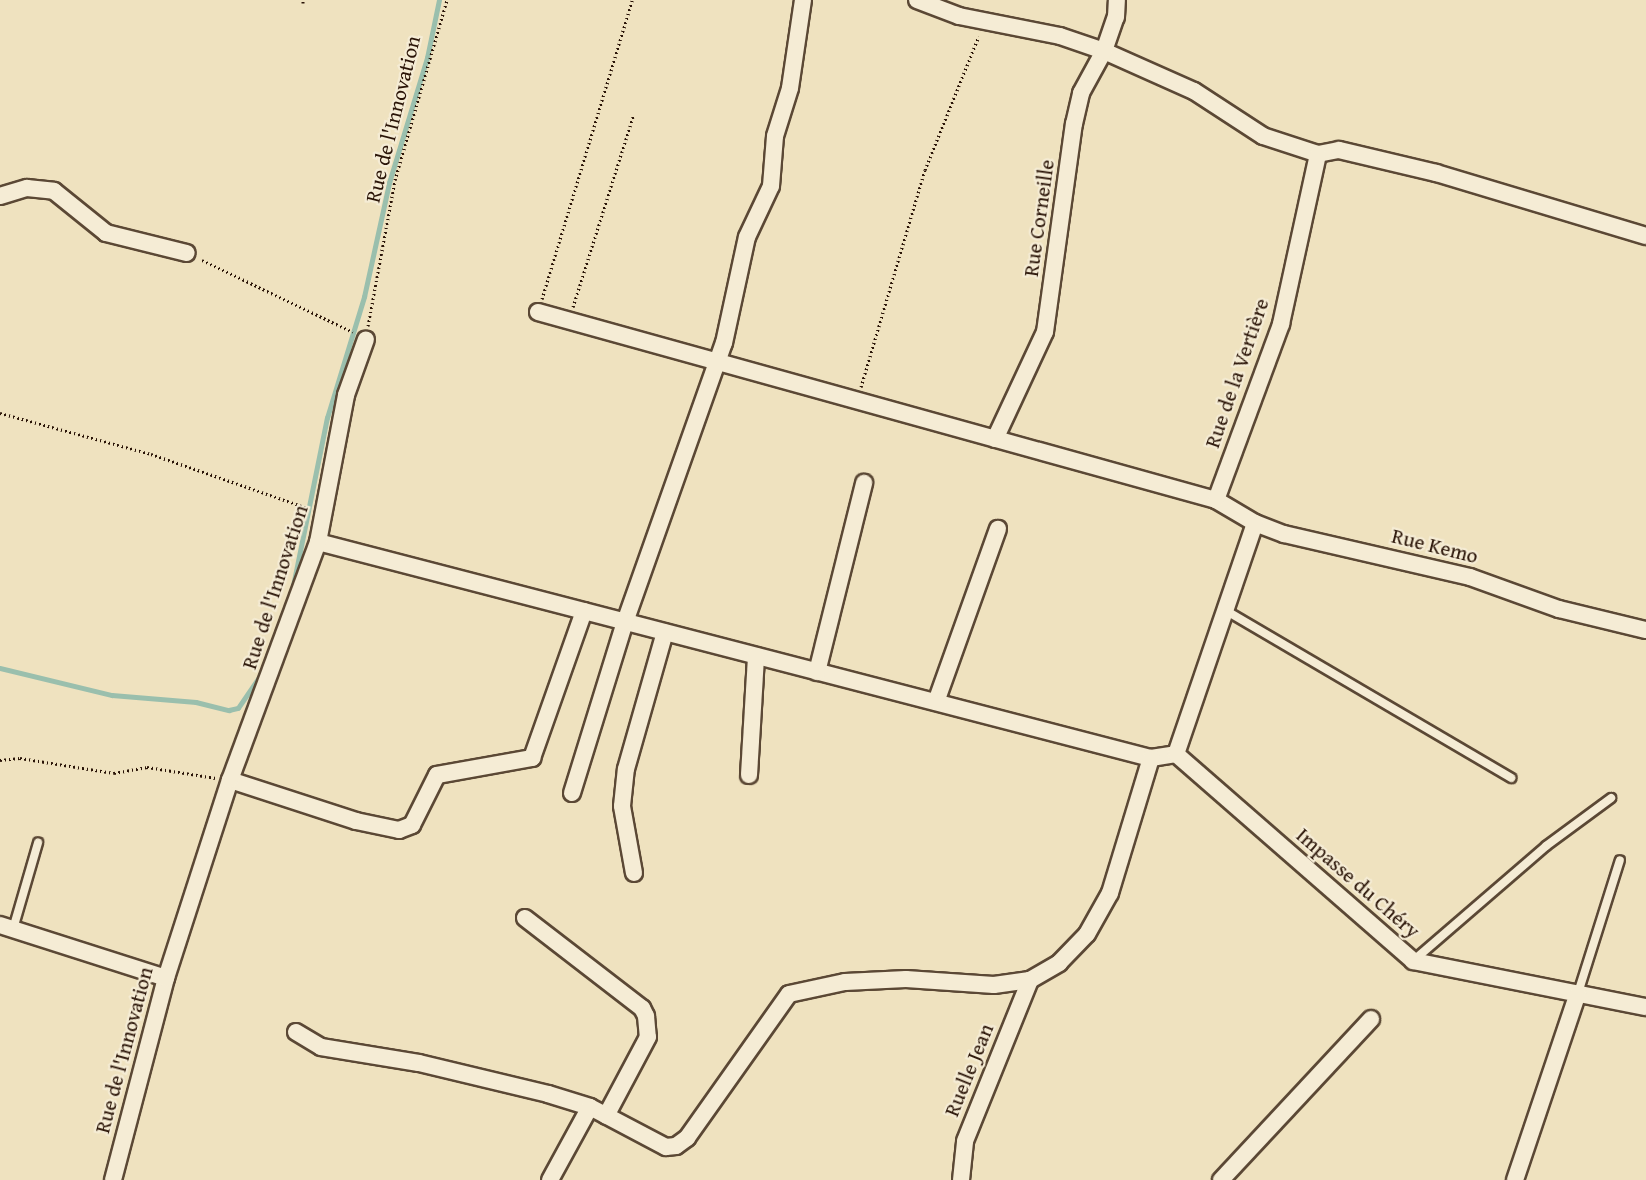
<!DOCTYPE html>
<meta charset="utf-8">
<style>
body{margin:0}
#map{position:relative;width:1646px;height:1180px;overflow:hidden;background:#efe2bf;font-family:"Gentium Book Plus",serif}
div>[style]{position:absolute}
.stream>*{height:4.5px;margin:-2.25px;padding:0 2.25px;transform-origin:2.25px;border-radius:2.25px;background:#9abfad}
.path>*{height:3px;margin-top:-1.5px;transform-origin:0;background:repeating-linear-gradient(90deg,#2a1407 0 1.5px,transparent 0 4.5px)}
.roads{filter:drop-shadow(2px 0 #5b4835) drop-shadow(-2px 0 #5b4835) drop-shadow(0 2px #5b4835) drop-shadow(0 -2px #5b4835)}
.lane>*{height:8px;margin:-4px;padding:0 4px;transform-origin:4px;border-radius:4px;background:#f5ecd5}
.street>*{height:16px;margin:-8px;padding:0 8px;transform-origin:8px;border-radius:8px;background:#f5ecd5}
span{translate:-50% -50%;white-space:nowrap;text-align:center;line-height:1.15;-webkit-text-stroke:4.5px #f5ecd5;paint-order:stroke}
.street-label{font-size:21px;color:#2a1407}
</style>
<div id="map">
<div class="stream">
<div style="left:293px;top:586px;width:171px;rotate:-78.6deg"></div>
<div style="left:327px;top:418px;width:127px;rotate:-73deg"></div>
<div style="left:364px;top:297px;width:117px;rotate:-77.6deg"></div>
<div style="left:389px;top:183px;width:131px;rotate:-73.1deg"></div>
<div style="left:427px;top:58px;width:59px;rotate:-78.3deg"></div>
<div style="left:0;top:668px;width:115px;rotate:13.6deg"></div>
<div style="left:112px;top:695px;width:84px;rotate:4.8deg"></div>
<div style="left:196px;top:702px;width:34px;rotate:14deg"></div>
<div style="left:229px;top:710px;width:9px;rotate:-13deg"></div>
<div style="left:238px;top:708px;width:42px;rotate:-55.6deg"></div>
</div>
<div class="path">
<div style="left:303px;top:3px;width:3px;rotate:-90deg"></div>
<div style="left:202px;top:260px;width:167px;rotate:25.5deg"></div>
<div style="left:542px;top:299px;width:312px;rotate:-73.2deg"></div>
<div style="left:573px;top:307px;width:202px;rotate:-72.5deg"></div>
<div style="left:368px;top:326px;width:148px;rotate:-79.5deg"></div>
<div style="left:395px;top:180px;width:187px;rotate:-73.9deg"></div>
<div style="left:861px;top:387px;width:226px;rotate:-73.6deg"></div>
<div style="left:925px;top:170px;width:144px;rotate:-68.1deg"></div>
<div style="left:0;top:413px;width:156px;rotate:15.2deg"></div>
<div style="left:151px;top:454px;width:166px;rotate:19deg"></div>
<div style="left:0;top:760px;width:20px;rotate:-6deg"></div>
<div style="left:20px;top:758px;width:95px;rotate:9.1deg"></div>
<div style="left:114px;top:773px;width:34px;rotate:-10deg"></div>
<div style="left:147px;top:767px;width:70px;rotate:9.1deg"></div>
</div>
<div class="roads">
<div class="lane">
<div style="left:1225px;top:610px;width:332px;rotate:30.4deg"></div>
<div style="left:13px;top:929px;width:90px;rotate:-73.8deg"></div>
<div style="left:1414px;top:960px;width:174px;rotate:-40.8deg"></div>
<div style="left:1546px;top:846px;width:81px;rotate:-36.4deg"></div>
<div style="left:1578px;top:993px;width:139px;rotate:-72.5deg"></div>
</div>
<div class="street">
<div style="left:917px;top:0;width:45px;rotate:20.9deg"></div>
<div style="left:959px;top:16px;width:103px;rotate:11.2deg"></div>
<div style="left:1060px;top:36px;width:46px;rotate:18.8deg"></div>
<div style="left:1104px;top:51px;width:98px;rotate:24deg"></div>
<div style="left:1194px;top:91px;width:82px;rotate:33.1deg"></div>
<div style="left:1263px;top:136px;width:58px;rotate:18.1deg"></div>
<div style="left:1318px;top:154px;width:21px;rotate:-11deg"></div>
<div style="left:1339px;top:150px;width:100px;rotate:13.3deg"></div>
<div style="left:1436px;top:173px;width:219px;rotate:16.7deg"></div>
<div style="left:0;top:196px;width:28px;rotate:-17deg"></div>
<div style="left:27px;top:188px;width:27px;rotate:6deg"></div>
<div style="left:54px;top:191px;width:67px;rotate:38.9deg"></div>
<div style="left:106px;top:233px;width:83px;rotate:13.9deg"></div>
<div style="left:538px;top:312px;width:704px;rotate:15.5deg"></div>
<div style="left:1216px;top:500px;width:45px;rotate:30.5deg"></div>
<div style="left:1255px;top:523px;width:31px;rotate:21deg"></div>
<div style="left:1284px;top:534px;width:191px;rotate:13deg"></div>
<div style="left:1470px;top:577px;width:95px;rotate:19.8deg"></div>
<div style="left:1559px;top:609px;width:89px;rotate:13.6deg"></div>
<div style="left:995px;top:439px;width:118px;rotate:-65deg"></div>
<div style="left:1045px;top:332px;width:210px;rotate:-82.1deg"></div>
<div style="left:1074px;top:124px;width:32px;rotate:-77deg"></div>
<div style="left:1081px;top:93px;width:48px;rotate:-61.3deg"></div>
<div style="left:1104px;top:51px;width:36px;rotate:-71deg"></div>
<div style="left:1116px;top:17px;width:17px;rotate:-87deg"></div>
<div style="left:1216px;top:500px;width:188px;rotate:-69.7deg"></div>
<div style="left:1281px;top:324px;width:174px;rotate:-77.7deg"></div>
<div style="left:318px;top:542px;width:861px;rotate:14.54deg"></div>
<div style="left:1151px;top:758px;width:25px;rotate:-9deg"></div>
<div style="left:1176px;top:754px;width:244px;rotate:-71.1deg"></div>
<div style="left:817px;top:672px;width:195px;rotate:-76deg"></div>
<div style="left:936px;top:702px;width:184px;rotate:-70.3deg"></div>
<div style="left:1176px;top:754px;width:315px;rotate:41.1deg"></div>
<div style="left:1413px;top:961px;width:237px;rotate:11.2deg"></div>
<div style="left:749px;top:775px;width:119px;rotate:-86.6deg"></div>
<div style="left:230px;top:780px;width:133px;rotate:18deg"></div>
<div style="left:356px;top:821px;width:44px;rotate:11.8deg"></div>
<div style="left:399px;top:830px;width:14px;rotate:-21deg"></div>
<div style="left:412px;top:825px;width:56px;rotate:-63.4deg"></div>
<div style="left:437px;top:775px;width:97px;rotate:-10.1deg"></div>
<div style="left:532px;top:758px;width:156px;rotate:-70.5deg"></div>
<div style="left:572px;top:793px;width:179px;rotate:-72.8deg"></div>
<div style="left:625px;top:622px;width:296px;rotate:-70.5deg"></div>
<div style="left:724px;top:343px;width:108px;rotate:-77.8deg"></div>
<div style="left:747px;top:237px;width:56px;rotate:-64.8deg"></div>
<div style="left:771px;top:186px;width:50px;rotate:-85.4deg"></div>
<div style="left:775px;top:136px;width:50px;rotate:-72.6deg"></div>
<div style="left:790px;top:88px;width:89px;rotate:-81.6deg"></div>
<div style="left:634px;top:873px;width:68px;rotate:-100.2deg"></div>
<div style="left:622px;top:806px;width:37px;rotate:-84deg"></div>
<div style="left:626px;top:769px;width:142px;rotate:-74.1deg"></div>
<div style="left:525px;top:918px;width:148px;rotate:37.6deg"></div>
<div style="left:642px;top:1008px;width:9px;rotate:63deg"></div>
<div style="left:646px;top:1016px;width:21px;rotate:85deg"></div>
<div style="left:648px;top:1037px;width:89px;rotate:118deg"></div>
<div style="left:0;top:925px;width:174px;rotate:17.7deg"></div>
<div style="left:296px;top:1032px;width:29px;rotate:31deg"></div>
<div style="left:321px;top:1047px;width:99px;rotate:9.3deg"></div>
<div style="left:419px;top:1063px;width:133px;rotate:13.5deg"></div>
<div style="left:548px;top:1094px;width:44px;rotate:17.2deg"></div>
<div style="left:590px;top:1107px;width:86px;rotate:27.8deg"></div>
<div style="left:666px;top:1147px;width:10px;rotate:-6deg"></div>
<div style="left:676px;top:1146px;width:14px;rotate:-36deg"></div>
<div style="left:687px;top:1138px;width:176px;rotate:-54.7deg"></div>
<div style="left:789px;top:994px;width:57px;rotate:-12.1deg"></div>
<div style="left:845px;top:982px;width:61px;rotate:-2.8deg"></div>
<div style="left:906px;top:979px;width:88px;rotate:3.9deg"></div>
<div style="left:994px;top:985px;width:36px;rotate:-8deg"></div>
<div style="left:1030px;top:980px;width:34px;rotate:-30deg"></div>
<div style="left:1059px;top:963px;width:40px;rotate:-46deg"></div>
<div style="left:1087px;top:934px;width:47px;rotate:-60.7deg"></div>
<div style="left:1110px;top:893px;width:141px;rotate:-73.1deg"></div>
<div style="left:113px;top:1180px;width:209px;rotate:-75.3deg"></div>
<div style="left:166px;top:978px;width:208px;rotate:-72.1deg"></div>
<div style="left:230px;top:780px;width:254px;rotate:-69.7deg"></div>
<div style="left:318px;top:542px;width:150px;rotate:-79.2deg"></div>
<div style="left:346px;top:395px;width:59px;rotate:-70.3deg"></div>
<div style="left:550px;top:1180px;width:83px;rotate:-61.3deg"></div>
<div style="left:961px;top:1180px;width:39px;rotate:-84deg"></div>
<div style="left:965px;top:1141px;width:174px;rotate:-68deg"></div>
<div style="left:1221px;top:1180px;width:220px;rotate:-47deg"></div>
<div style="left:1515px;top:1180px;width:197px;rotate:-71.4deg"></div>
</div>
</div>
<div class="street-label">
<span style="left:393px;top:119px;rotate:-76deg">Rue de l'Innovation</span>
<span style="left:1039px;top:218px;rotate:-82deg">Rue Corneille</span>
<span style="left:1237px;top:373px;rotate:-71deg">Rue de la Vertière</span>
<span style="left:1435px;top:546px;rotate:14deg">Rue Kemo</span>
<span style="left:275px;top:587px;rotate:-72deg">Rue de l'Innovation</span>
<span style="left:1358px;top:883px;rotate:41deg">Impasse du Chéry</span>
<span style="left:124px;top:1050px;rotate:-75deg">Rue de l'Innovation</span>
<span style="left:969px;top:1070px;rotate:-68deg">Ruelle Jean</span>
</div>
</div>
